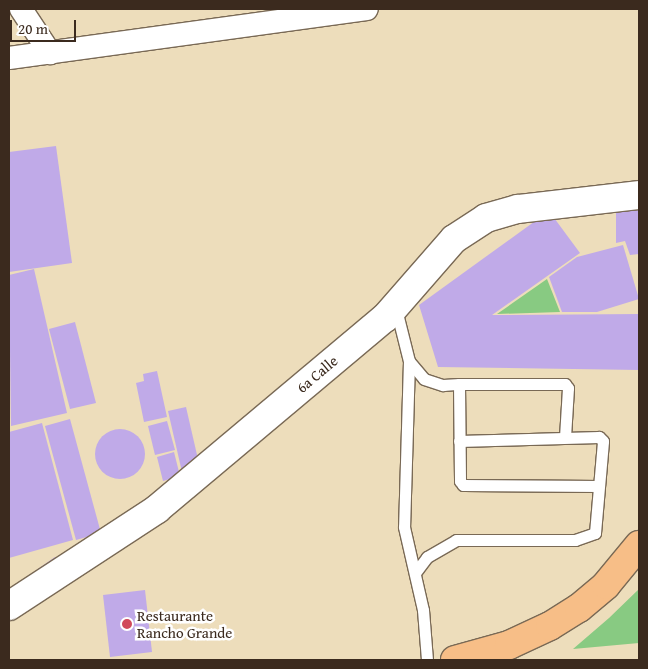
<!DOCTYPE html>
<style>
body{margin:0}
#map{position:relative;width:648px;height:669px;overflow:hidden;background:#edddbb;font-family:"Gentium Book Plus",serif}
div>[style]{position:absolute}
.green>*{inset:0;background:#88ca82}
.building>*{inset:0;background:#c0aae8}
.round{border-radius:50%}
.roads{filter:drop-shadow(1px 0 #796955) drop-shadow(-1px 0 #796955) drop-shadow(0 1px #796955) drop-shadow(0 -1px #796955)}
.service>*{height:11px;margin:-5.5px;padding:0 5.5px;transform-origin:5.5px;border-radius:5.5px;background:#fff}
.minor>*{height:22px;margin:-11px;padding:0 11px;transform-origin:11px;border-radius:11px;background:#fff}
.tertiary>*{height:28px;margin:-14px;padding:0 14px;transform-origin:14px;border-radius:14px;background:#fff}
.trunk>*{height:28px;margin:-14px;padding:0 14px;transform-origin:14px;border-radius:14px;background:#f7be87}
.dots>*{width:14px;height:14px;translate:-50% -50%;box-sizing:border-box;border:2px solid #fff;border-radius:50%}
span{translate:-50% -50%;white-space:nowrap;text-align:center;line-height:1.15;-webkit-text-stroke:5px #fff;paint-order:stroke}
.street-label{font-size:15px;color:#3b2a1e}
.poi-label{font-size:15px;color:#3b2a1e}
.left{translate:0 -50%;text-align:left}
.frame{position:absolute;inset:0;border:10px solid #3b2a1e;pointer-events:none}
.scale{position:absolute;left:10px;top:20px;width:66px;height:22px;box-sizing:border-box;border:2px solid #3b2a1e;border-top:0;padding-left:6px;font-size:15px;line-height:18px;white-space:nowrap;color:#3b2a1e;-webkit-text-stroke:4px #fff;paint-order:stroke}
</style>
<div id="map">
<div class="green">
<div style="clip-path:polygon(547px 279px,560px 312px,497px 314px)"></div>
<div style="clip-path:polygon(639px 589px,639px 643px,573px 649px,609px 618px)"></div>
</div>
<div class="building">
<div style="clip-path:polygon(56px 146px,72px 263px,9px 272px,9px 152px)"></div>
<div style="clip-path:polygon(639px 205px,639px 254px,630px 255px,625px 241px,616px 243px,616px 207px)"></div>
<div style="clip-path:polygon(549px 211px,580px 253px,492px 315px,639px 314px,639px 370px,438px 367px,419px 305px)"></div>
<div style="clip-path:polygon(623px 245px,639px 299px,597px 312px,562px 312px,549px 277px,577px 257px)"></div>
<div style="clip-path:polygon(34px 269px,67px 413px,11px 426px,9px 275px)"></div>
<div style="clip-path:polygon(75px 322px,96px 403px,70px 409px,49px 329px)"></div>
<div style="clip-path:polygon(157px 371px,167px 417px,144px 422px,136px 383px,144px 381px,143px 374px)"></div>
<div style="clip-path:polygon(186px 407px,200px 468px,182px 472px,168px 411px)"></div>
<div style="clip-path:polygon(70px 419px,101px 533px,76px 540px,45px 426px)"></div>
<div style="clip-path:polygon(167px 421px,175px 450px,155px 455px,148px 426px)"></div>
<div style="clip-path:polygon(42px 423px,73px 540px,9px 558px,9px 432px)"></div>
<div class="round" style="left:95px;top:429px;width:50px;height:50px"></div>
<div style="clip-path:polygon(174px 452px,180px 476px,163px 481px,157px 457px)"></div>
<div style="clip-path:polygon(55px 557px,61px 565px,30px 586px,25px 578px)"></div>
<div style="clip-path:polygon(145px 590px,152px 652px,110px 657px,103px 595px)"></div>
</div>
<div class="roads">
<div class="service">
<div style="left:396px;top:309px;width:54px;rotate:76deg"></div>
<div style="left:409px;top:361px;width:166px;rotate:91.7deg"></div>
<div style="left:404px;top:527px;width:85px;rotate:77.1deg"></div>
<div style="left:423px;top:610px;width:50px;rotate:85.4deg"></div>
<div style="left:409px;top:361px;width:23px;rotate:50deg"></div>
<div style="left:424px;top:379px;width:20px;rotate:18deg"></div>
<div style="left:443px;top:385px;width:16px;rotate:-4deg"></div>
<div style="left:459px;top:384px;width:97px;rotate:89.4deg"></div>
<div style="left:460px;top:481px;width:5px;rotate:53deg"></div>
<div style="left:463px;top:485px;width:135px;rotate:0.4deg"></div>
<div style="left:459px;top:384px;width:106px"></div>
<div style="left:565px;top:384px;width:5px;rotate:53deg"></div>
<div style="left:568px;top:388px;width:49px;rotate:93.5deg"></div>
<div style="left:415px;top:573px;width:20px;rotate:-53deg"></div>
<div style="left:427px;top:557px;width:34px;rotate:-30deg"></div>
<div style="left:456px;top:540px;width:119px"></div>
<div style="left:575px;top:540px;width:21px;rotate:-19deg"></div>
<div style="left:595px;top:533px;width:92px;rotate:-85deg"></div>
<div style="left:603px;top:441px;width:6px;rotate:-135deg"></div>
<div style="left:599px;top:437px;width:140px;rotate:178.4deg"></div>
</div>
<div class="minor">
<div style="left:21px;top:9px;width:53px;rotate:56.6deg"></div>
<div style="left:9px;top:58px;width:361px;rotate:-7.8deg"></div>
</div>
<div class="tertiary">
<div style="left:9px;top:606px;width:177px;rotate:-33.2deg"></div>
<div style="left:157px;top:509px;width:297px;rotate:-40deg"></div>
<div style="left:385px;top:318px;width:105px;rotate:-48.9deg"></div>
<div style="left:454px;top:239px;width:38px;rotate:-33deg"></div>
<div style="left:486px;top:218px;width:33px;rotate:-16deg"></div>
<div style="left:518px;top:209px;width:122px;rotate:-6.6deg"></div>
</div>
<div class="trunk">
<div style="left:455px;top:660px;width:56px;rotate:-15.5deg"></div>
<div style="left:509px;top:645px;width:45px;rotate:-24.9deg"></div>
<div style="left:550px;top:626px;width:34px;rotate:-32deg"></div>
<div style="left:579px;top:608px;width:35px;rotate:-40deg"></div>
<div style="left:606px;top:585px;width:52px;rotate:-50.5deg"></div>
</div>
</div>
<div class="dots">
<div style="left:127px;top:624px;background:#d1495b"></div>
</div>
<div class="street-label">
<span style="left:317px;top:374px;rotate:-40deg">6a Calle</span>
</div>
<div class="poi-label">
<span class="left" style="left:137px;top:624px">Restaurante<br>Rancho Grande</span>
</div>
<div class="frame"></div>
<div class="scale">20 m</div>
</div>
